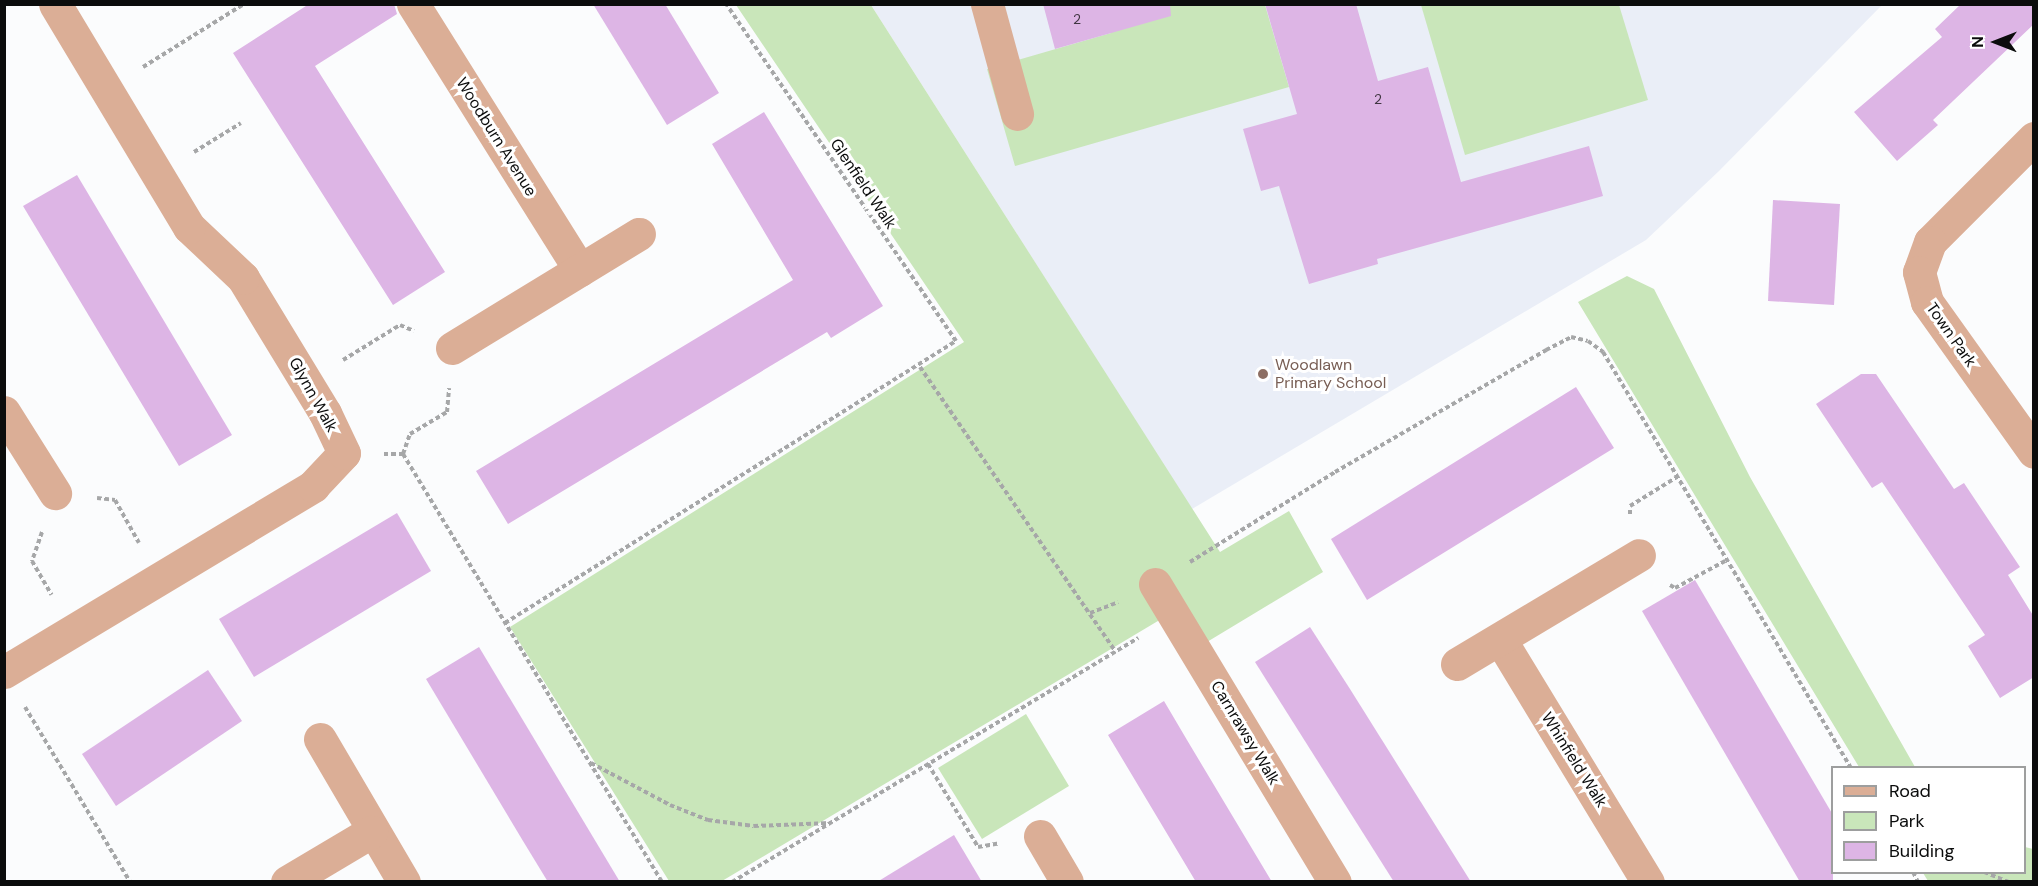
<!DOCTYPE html>
<style>
body{margin:0}
#map{position:relative;width:2038px;height:886px;overflow:hidden;background:#fbfcfd;font-family:"DM Sans",sans-serif}
div>[style]{position:absolute}
.built>*{inset:0;background:#eaeef7}
.green>*{inset:0;background:#c9e6ba}
.building>*{inset:0;background:#ddb5e5}
.path>*{height:4px;margin-top:-2px;transform-origin:0;background:repeating-linear-gradient(90deg,#a6a7a8 0 4.5px,transparent 0 7.5px)}
.minor>*{height:33px;margin:-16.5px;padding:0 16.5px;transform-origin:16.5px;border-radius:16.5px;background:#dbae96}
.dots>*{width:16px;height:16px;translate:-50% -50%;box-sizing:border-box;border:3px solid #fff;border-radius:50%}
span{translate:-50% -50%;white-space:nowrap;text-align:center;line-height:1.15;-webkit-text-stroke:6px #fff;paint-order:stroke}
.number-label{font-size:14px;color:#403642}
.number-label span{-webkit-text-stroke-width:0}
.street-label{font-size:16px;color:#0b0c0c}
.education-label{font-size:16px;color:#785e54}
.left{translate:0 -50%;text-align:left}
.frame{position:absolute;inset:0;border:6px solid #0b0c0c;pointer-events:none}
.legend{position:absolute;left:1831px;top:766px;width:195px;height:108px;box-sizing:border-box;background:#fff;border:2px solid #9d9e9e;margin:0;padding:8px 10px;list-style:none;font-size:18px;color:#0b0c0c}
.legend li{display:flex;align-items:center;gap:12px;height:30px}
.legend b{width:30px;border:2px solid #9d9e9e}
.north{position:absolute;left:1966px;top:12px;width:60px;height:60px;-webkit-text-stroke:4px #fff;paint-order:stroke;rotate:270deg;font-size:16px;font-weight:700;line-height:24px;text-align:center;color:#0b0c0c}
.north::after{content:'';display:block;margin:auto;width:21px;height:27px;background:#0b0c0c;clip-path:polygon(50% 0,100% 100%,50% 72%,0 100%)}
</style>
<div id="map">
<div class="built">
<div style="clip-path:polygon(871px 5px,1882px 5px,1719px 171px,1646px 240px,1192px 509px)"></div>
</div>
<div class="green">
<div style="clip-path:polygon(736px 5px,871px 5px,1220px 552px,1289px 511px,1323px 572px,1202px 645px,1178px 609px,722px 881px,669px 881px,510px 627px,964px 342px)"></div>
<div style="clip-path:polygon(1104px 5px,1265px 5px,1289px 87px,1015px 166px,987px 69px,1111px 33px)"></div>
<div style="clip-path:polygon(1421px 5px,1619px 5px,1648px 100px,1465px 155px)"></div>
<div style="clip-path:polygon(1627px 276px,1654px 289px,1750px 477px,1915px 767px,1859px 767px,1578px 302px)"></div>
<div style="clip-path:polygon(1026px 714px,1069px 786px,982px 839px,938px 768px)"></div>
<div style="clip-path:polygon(2025px 847px,2033px 849px,2033px 881px,1928px 881px,1923px 873px,2024px 872px)"></div>
</div>
<div class="building">
<div style="clip-path:polygon(309px 4px,394px 4px,397px 14px,315px 66px,445px 272px,393px 305px,233px 53px)"></div>
<div style="clip-path:polygon(593px 4px,665px 4px,719px 93px,667px 125px)"></div>
<div style="clip-path:polygon(1043px 4px,1170px 4px,1171px 16px,1055px 49px)"></div>
<div style="clip-path:polygon(1265px 4px,1356px 4px,1378px 81px,1428px 67px,1461px 182px,1589px 146px,1603px 196px,1377px 259px,1378px 264px,1309px 284px,1279px 186px,1261px 191px,1243px 129px,1297px 114px)"></div>
<div style="clip-path:polygon(1961px 4px,2034px 4px,2034px 24px,1933px 120px,1938px 125px,1897px 161px,1854px 112px,1942px 37px,1935px 29px)"></div>
<div style="clip-path:polygon(764px 112px,883px 306px,831px 338px,827px 332px,508px 524px,476px 471px,793px 280px,712px 144px)"></div>
<div style="clip-path:polygon(77px 175px,232px 435px,179px 466px,23px 206px)"></div>
<div style="clip-path:polygon(1773px 200px,1840px 204px,1834px 305px,1768px 301px)"></div>
<div style="clip-path:polygon(1861px 374px,1876px 374px,1954px 489px,1964px 483px,2020px 567px,2008px 575px,2034px 617px,2034px 677px,2000px 698px,1968px 646px,1985px 635px,1882px 482px,1872px 488px,1816px 404px)"></div>
<div style="clip-path:polygon(1576px 387px,1614px 448px,1367px 600px,1331px 539px)"></div>
<div style="clip-path:polygon(397px 513px,431px 571px,254px 677px,219px 619px)"></div>
<div style="clip-path:polygon(1695px 580px,1833px 815px,1833px 882px,1800px 882px,1642px 611px)"></div>
<div style="clip-path:polygon(1310px 627px,1350px 689px,1471px 882px,1394px 882px,1255px 662px)"></div>
<div style="clip-path:polygon(479px 647px,620px 882px,548px 882px,523px 841px,426px 679px)"></div>
<div style="clip-path:polygon(208px 670px,242px 721px,116px 806px,82px 754px)"></div>
<div style="clip-path:polygon(1164px 701px,1187px 740px,1272px 882px,1196px 882px,1108px 735px)"></div>
<div style="clip-path:polygon(954px 835px,982px 882px,877px 882px)"></div>
</div>
<div class="path">
<div style="left:143px;top:67px;width:119px;rotate:-32deg"></div>
<div style="left:194px;top:152px;width:55px;rotate:-31.7deg"></div>
<div style="left:343px;top:360px;width:67px;rotate:-31.6deg"></div>
<div style="left:400px;top:325px;width:15px;rotate:23deg"></div>
<div style="left:920px;top:367px;width:345px;rotate:55.5deg"></div>
<div style="left:384px;top:454px;width:19px"></div>
<div style="left:403px;top:454px;width:500px;rotate:58.82deg"></div>
<div style="left:403px;top:454px;width:21px;rotate:-71deg"></div>
<div style="left:410px;top:434px;width:43px;rotate:-30.7deg"></div>
<div style="left:447px;top:412px;width:24px;rotate:-85deg"></div>
<div style="left:97px;top:498px;width:18px;rotate:6deg"></div>
<div style="left:115px;top:500px;width:49px;rotate:60.8deg"></div>
<div style="left:1630px;top:514px;width:8px;rotate:-90deg"></div>
<div style="left:1630px;top:506px;width:55px;rotate:-31.7deg"></div>
<div style="left:42px;top:532px;width:31px;rotate:109deg"></div>
<div style="left:32px;top:561px;width:39px;rotate:60deg"></div>
<div style="left:1190px;top:562px;width:171px;rotate:-31.8deg"></div>
<div style="left:1335px;top:472px;width:244px;rotate:-30deg"></div>
<div style="left:1546px;top:350px;width:28px;rotate:-27deg"></div>
<div style="left:1571px;top:337px;width:17px;rotate:13deg"></div>
<div style="left:1588px;top:341px;width:19px;rotate:36deg"></div>
<div style="left:1603px;top:352px;width:484px;rotate:59.2deg"></div>
<div style="left:1670px;top:585px;width:6px;rotate:31deg"></div>
<div style="left:1675px;top:588px;width:59px;rotate:-28.3deg"></div>
<div style="left:1090px;top:613px;width:30px;rotate:-21deg"></div>
<div style="left:505px;top:623px;width:532px;rotate:-32.02deg"></div>
<div style="left:956px;top:341px;width:408px;rotate:-124.3deg"></div>
<div style="left:25px;top:707px;width:204px;rotate:59deg"></div>
<div style="left:591px;top:763px;width:89px;rotate:28deg"></div>
<div style="left:670px;top:805px;width:41px;rotate:21.5deg"></div>
<div style="left:708px;top:820px;width:46px;rotate:7.4deg"></div>
<div style="left:754px;top:826px;width:76px;rotate:-2.3deg"></div>
<div style="left:928px;top:764px;width:97px;rotate:58.9deg"></div>
<div style="left:978px;top:847px;width:22px;rotate:-10deg"></div>
<div style="left:1913px;top:872px;width:11px;rotate:63deg"></div>
<div style="left:1984px;top:872px;width:27px;rotate:22deg"></div>
<div style="left:732px;top:882px;width:474px;rotate:-31deg"></div>
</div>
<div class="minor">
<div style="left:413px;top:4px;width:314px;rotate:57.9deg"></div>
<div style="left:987px;top:4px;width:114px;rotate:74.7deg"></div>
<div style="left:2034px;top:138px;width:147px;rotate:135deg"></div>
<div style="left:1930px;top:242px;width:32px;rotate:110deg"></div>
<div style="left:1919px;top:272px;width:31px;rotate:75deg"></div>
<div style="left:1927px;top:302px;width:184px;rotate:54.5deg"></div>
<div style="left:452px;top:348px;width:219px;rotate:-31.4deg"></div>
<div style="left:4px;top:412px;width:96px;rotate:57.8deg"></div>
<div style="left:1155px;top:584px;width:348px;rotate:58.9deg"></div>
<div style="left:1500px;top:639px;width:285px;rotate:58.7deg"></div>
<div style="left:1457px;top:664px;width:212px;rotate:-30.9deg"></div>
<div style="left:4px;top:672px;width:361px;rotate:-31deg"></div>
<div style="left:313px;top:486px;width:45px;rotate:-46.8deg"></div>
<div style="left:344px;top:453px;width:44px;rotate:-115.4deg"></div>
<div style="left:325px;top:413px;width:158px;rotate:-121.3deg"></div>
<div style="left:243px;top:278px;width:74px;rotate:-136.6deg"></div>
<div style="left:189px;top:227px;width:260px;rotate:-121deg"></div>
<div style="left:320px;top:739px;width:166px;rotate:59.6deg"></div>
<div style="left:1040px;top:836px;width:53px;rotate:59.6deg"></div>
<div style="left:287px;top:882px;width:98px;rotate:-30.8deg"></div>
</div>
<div class="dots">
<div style="left:1263px;top:374px;background:#8d6e63"></div>
</div>
<div class="number-label">
<span style="left:1077px;top:19px">2</span>
<span style="left:1378px;top:99px">2</span>
</div>
<div class="street-label">
<span style="left:496px;top:137px;rotate:58deg">Woodburn Avenue</span>
<span style="left:863px;top:184px;rotate:56deg">Glenfield Walk</span>
<span style="left:1951px;top:335px;rotate:55deg">Town Park</span>
<span style="left:313px;top:395px;rotate:61deg">Glynn Walk</span>
<span style="left:1245px;top:733px;rotate:59deg">Carnrawsy Walk</span>
<span style="left:1574px;top:760px;rotate:58deg">Whinfield Walk</span>
</div>
<div class="education-label">
<span class="left" style="left:1275px;top:374px">Woodlawn<br>Primary School</span>
</div>
<div class="frame"></div>
<ul class="legend">
<li><b style="height:8px;background:#dbae96"></b>Road</li>
<li><b style="height:16px;background:#c9e6ba"></b>Park</li>
<li><b style="height:16px;background:#ddb5e5"></b>Building</li>
</ul>
<div class="north">N</div>
</div>
